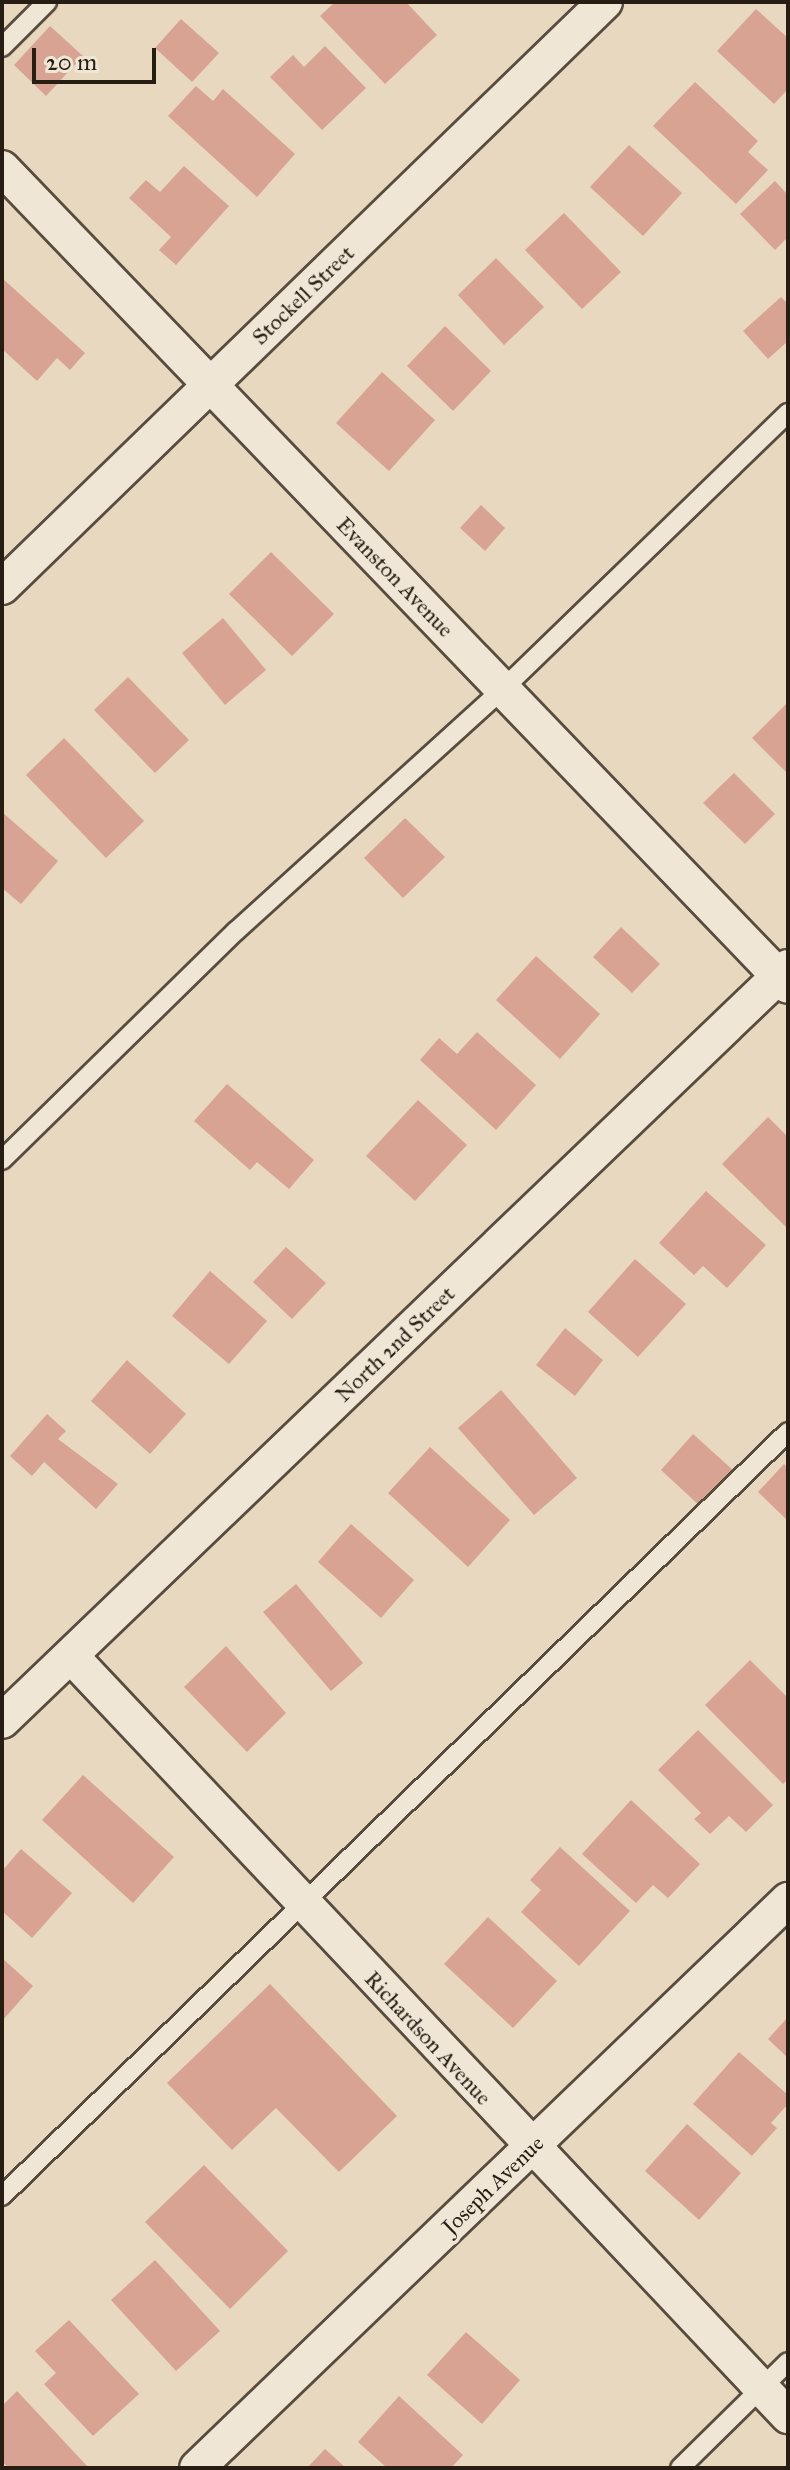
<!DOCTYPE html>
<style>
body{margin:0}
#map{position:relative;width:790px;height:2470px;overflow:hidden;background:#e8d8c0;font-family:"IM FELL Great Primer",serif}
div>[style]{position:absolute}
.building>*{inset:0;background:#d8a393}
.roads{filter:drop-shadow(2px 0 #574c3e) drop-shadow(-2px 0 #574c3e) drop-shadow(0 2px #574c3e) drop-shadow(0 -2px #574c3e)}
.service>*{height:18px;margin:-9px;padding:0 9px;transform-origin:9px;border-radius:9px;background:#f0e6d6}
.minor>*{height:34px;margin:-17px;padding:0 17px;transform-origin:17px;border-radius:17px;background:#f0e6d6}
span{translate:-50% -50%;white-space:nowrap;text-align:center;line-height:1.15;-webkit-text-stroke:7px #f0e6d6;paint-order:stroke}
.street-label{font-size:22px;color:#271d12}
.frame{position:absolute;inset:0;border:4px solid #271d12;pointer-events:none}
.scale{position:absolute;left:32px;top:48px;width:124px;height:36px;box-sizing:border-box;border:4px solid #271d12;border-top:0;padding-left:10px;font-size:24px;line-height:28px;white-space:nowrap;color:#271d12;-webkit-text-stroke:6px #f0e6d6;paint-order:stroke}
</style>
<div id="map">
<div class="building">
<div style="clip-path:polygon(335px 2px,406px 2px,437px 35px,385px 84px,320px 16px)"></div>
<div style="clip-path:polygon(756px 9px,788px 38px,788px 89px,774px 104px,717px 51px)"></div>
<div style="clip-path:polygon(181px 19px,219px 53px,192px 82px,155px 48px)"></div>
<div style="clip-path:polygon(50px 26px,83px 56px,46px 96px,14px 65px)"></div>
<div style="clip-path:polygon(325px 46px,366px 88px,322px 130px,270px 77px,293px 55px,304px 67px)"></div>
<div style="clip-path:polygon(695px 82px,758px 141px,748px 152px,768px 170px,736px 204px,653px 126px)"></div>
<div style="clip-path:polygon(196px 86px,213px 101px,223px 89px,295px 154px,257px 197px,168px 116px)"></div>
<div style="clip-path:polygon(629px 145px,682px 193px,643px 236px,590px 187px)"></div>
<div style="clip-path:polygon(184px 166px,229px 206px,176px 265px,159px 250px,171px 237px,129px 198px,146px 180px,160px 192px)"></div>
<div style="clip-path:polygon(775px 181px,788px 195px,788px 237px,775px 250px,740px 214px)"></div>
<div style="clip-path:polygon(564px 213px,621px 272px,582px 309px,525px 250px)"></div>
<div style="clip-path:polygon(496px 258px,544px 307px,504px 345px,458px 295px)"></div>
<div style="clip-path:polygon(2px 278px,85px 353px,70px 370px,57px 358px,37px 381px,2px 349px)"></div>
<div style="clip-path:polygon(781px 297px,788px 304px,788px 341px,768px 359px,743px 331px)"></div>
<div style="clip-path:polygon(445px 326px,491px 371px,453px 411px,407px 366px)"></div>
<div style="clip-path:polygon(382px 372px,435px 420px,389px 471px,336px 423px)"></div>
<div style="clip-path:polygon(481px 505px,505px 528px,485px 551px,460px 528px)"></div>
<div style="clip-path:polygon(271px 552px,334px 614px,292px 656px,229px 594px)"></div>
<div style="clip-path:polygon(223px 618px,266px 670px,225px 705px,182px 653px)"></div>
<div style="clip-path:polygon(128px 677px,189px 740px,155px 773px,94px 710px)"></div>
<div style="clip-path:polygon(788px 702px,788px 774px,752px 738px)"></div>
<div style="clip-path:polygon(64px 738px,144px 821px,106px 858px,26px 775px)"></div>
<div style="clip-path:polygon(734px 773px,775px 814px,745px 844px,703px 803px)"></div>
<div style="clip-path:polygon(2px 812px,58px 861px,21px 904px,2px 888px)"></div>
<div style="clip-path:polygon(405px 818px,445px 857px,403px 898px,364px 858px)"></div>
<div style="clip-path:polygon(621px 927px,660px 964px,632px 993px,593px 957px)"></div>
<div style="clip-path:polygon(536px 956px,600px 1014px,560px 1059px,496px 1000px)"></div>
<div style="clip-path:polygon(477px 1032px,536px 1085px,496px 1130px,420px 1060px,439px 1038px,457px 1054px)"></div>
<div style="clip-path:polygon(227px 1084px,314px 1160px,289px 1189px,257px 1162px,250px 1170px,194px 1121px)"></div>
<div style="clip-path:polygon(418px 1100px,467px 1145px,415px 1201px,366px 1156px)"></div>
<div style="clip-path:polygon(768px 1117px,788px 1137px,788px 1229px,722px 1164px)"></div>
<div style="clip-path:polygon(706px 1191px,766px 1245px,727px 1288px,703px 1266px,694px 1275px,659px 1243px)"></div>
<div style="clip-path:polygon(286px 1247px,326px 1283px,292px 1319px,253px 1282px)"></div>
<div style="clip-path:polygon(635px 1259px,686px 1304px,638px 1357px,588px 1312px)"></div>
<div style="clip-path:polygon(210px 1271px,267px 1321px,229px 1364px,172px 1316px)"></div>
<div style="clip-path:polygon(565px 1328px,603px 1360px,575px 1396px,536px 1365px)"></div>
<div style="clip-path:polygon(127px 1360px,186px 1414px,150px 1454px,91px 1401px)"></div>
<div style="clip-path:polygon(501px 1390px,577px 1478px,534px 1515px,458px 1428px)"></div>
<div style="clip-path:polygon(47px 1414px,66px 1431px,58px 1439px,118px 1484px,96px 1509px,44px 1462px,32px 1476px,10px 1456px)"></div>
<div style="clip-path:polygon(693px 1434px,734px 1471px,701px 1507px,661px 1470px)"></div>
<div style="clip-path:polygon(430px 1447px,510px 1520px,468px 1567px,388px 1493px)"></div>
<div style="clip-path:polygon(784px 1464px,788px 1468px,788px 1521px,758px 1492px)"></div>
<div style="clip-path:polygon(351px 1524px,414px 1580px,381px 1618px,318px 1562px)"></div>
<div style="clip-path:polygon(296px 1584px,363px 1663px,331px 1691px,263px 1612px)"></div>
<div style="clip-path:polygon(226px 1646px,286px 1713px,247px 1752px,184px 1687px)"></div>
<div style="clip-path:polygon(750px 1660px,788px 1698px,788px 1779px,783px 1784px,705px 1705px)"></div>
<div style="clip-path:polygon(698px 1730px,773px 1805px,746px 1832px,729px 1816px,710px 1834px,694px 1819px,701px 1813px,658px 1770px)"></div>
<div style="clip-path:polygon(83px 1775px,174px 1857px,133px 1903px,42px 1820px)"></div>
<div style="clip-path:polygon(631px 1800px,700px 1864px,668px 1898px,653px 1885px,636px 1903px,582px 1854px)"></div>
<div style="clip-path:polygon(560px 1847px,630px 1911px,579px 1966px,521px 1912px,541px 1890px,530px 1880px)"></div>
<div style="clip-path:polygon(21px 1849px,72px 1893px,32px 1938px,2px 1911px,2px 1871px)"></div>
<div style="clip-path:polygon(488px 1917px,557px 1981px,513px 2028px,444px 1964px)"></div>
<div style="clip-path:polygon(2px 1958px,33px 1986px,2px 2021px)"></div>
<div style="clip-path:polygon(270px 1984px,397px 2116px,339px 2172px,276px 2108px,232px 2150px,167px 2083px)"></div>
<div style="clip-path:polygon(788px 2017px,788px 2058px,768px 2039px)"></div>
<div style="clip-path:polygon(739px 2052px,788px 2095px,788px 2104px,771px 2123px,777px 2128px,752px 2156px,693px 2104px)"></div>
<div style="clip-path:polygon(687px 2124px,741px 2173px,699px 2220px,645px 2171px)"></div>
<div style="clip-path:polygon(204px 2165px,288px 2251px,230px 2309px,145px 2222px)"></div>
<div style="clip-path:polygon(155px 2260px,220px 2331px,176px 2371px,111px 2300px)"></div>
<div style="clip-path:polygon(69px 2320px,139px 2394px,93px 2436px,44px 2384px,56px 2373px,35px 2351px)"></div>
<div style="clip-path:polygon(466px 2332px,520px 2380px,482px 2424px,427px 2375px)"></div>
<div style="clip-path:polygon(17px 2391px,88px 2467px,86px 2468px,8px 2468px,2px 2461px,2px 2406px)"></div>
<div style="clip-path:polygon(399px 2396px,463px 2455px,451px 2468px,387px 2468px,358px 2442px)"></div>
<div style="clip-path:polygon(325px 2449px,346px 2468px,307px 2468px)"></div>
</div>
<div class="roads">
<div class="service">
<div style="left:2px;top:47px;width:64px;rotate:-45deg"></div>
<div style="left:2px;top:1160px;width:327px;rotate:-44.4deg"></div>
<div style="left:236px;top:931px;width:360px;rotate:-42.2deg"></div>
<div style="left:503px;top:689px;width:397px;rotate:-44.1deg"></div>
<div style="left:2px;top:2196px;width:1096px;rotate:-44.19deg"></div>
<div style="left:680px;top:2468px;width:151px;rotate:-44.5deg"></div>
</div>
<div class="minor">
<div style="left:2px;top:168px;width:1134px;rotate:46.14deg"></div>
<div style="left:2px;top:587px;width:840px;rotate:-44.13deg"></div>
<div style="left:71px;top:1656px;width:1045px;rotate:46.67deg"></div>
<div style="left:2px;top:1721px;width:1089px;rotate:-43.81deg"></div>
<div style="left:197px;top:2468px;width:820px;rotate:-43.86deg"></div>
</div>
</div>
<div class="street-label">
<span style="left:303px;top:295px;rotate:-44deg">Stockell Street</span>
<span style="left:395px;top:577px;rotate:46deg">Evanston Avenue</span>
<span style="left:395px;top:1344px;rotate:-44deg">North 2nd Street</span>
<span style="left:428px;top:2038px;rotate:47deg">Richardson Avenue</span>
<span style="left:493px;top:2185px;rotate:-44deg">Joseph Avenue</span>
</div>
<div class="frame"></div>
<div class="scale">20 m</div>
</div>
